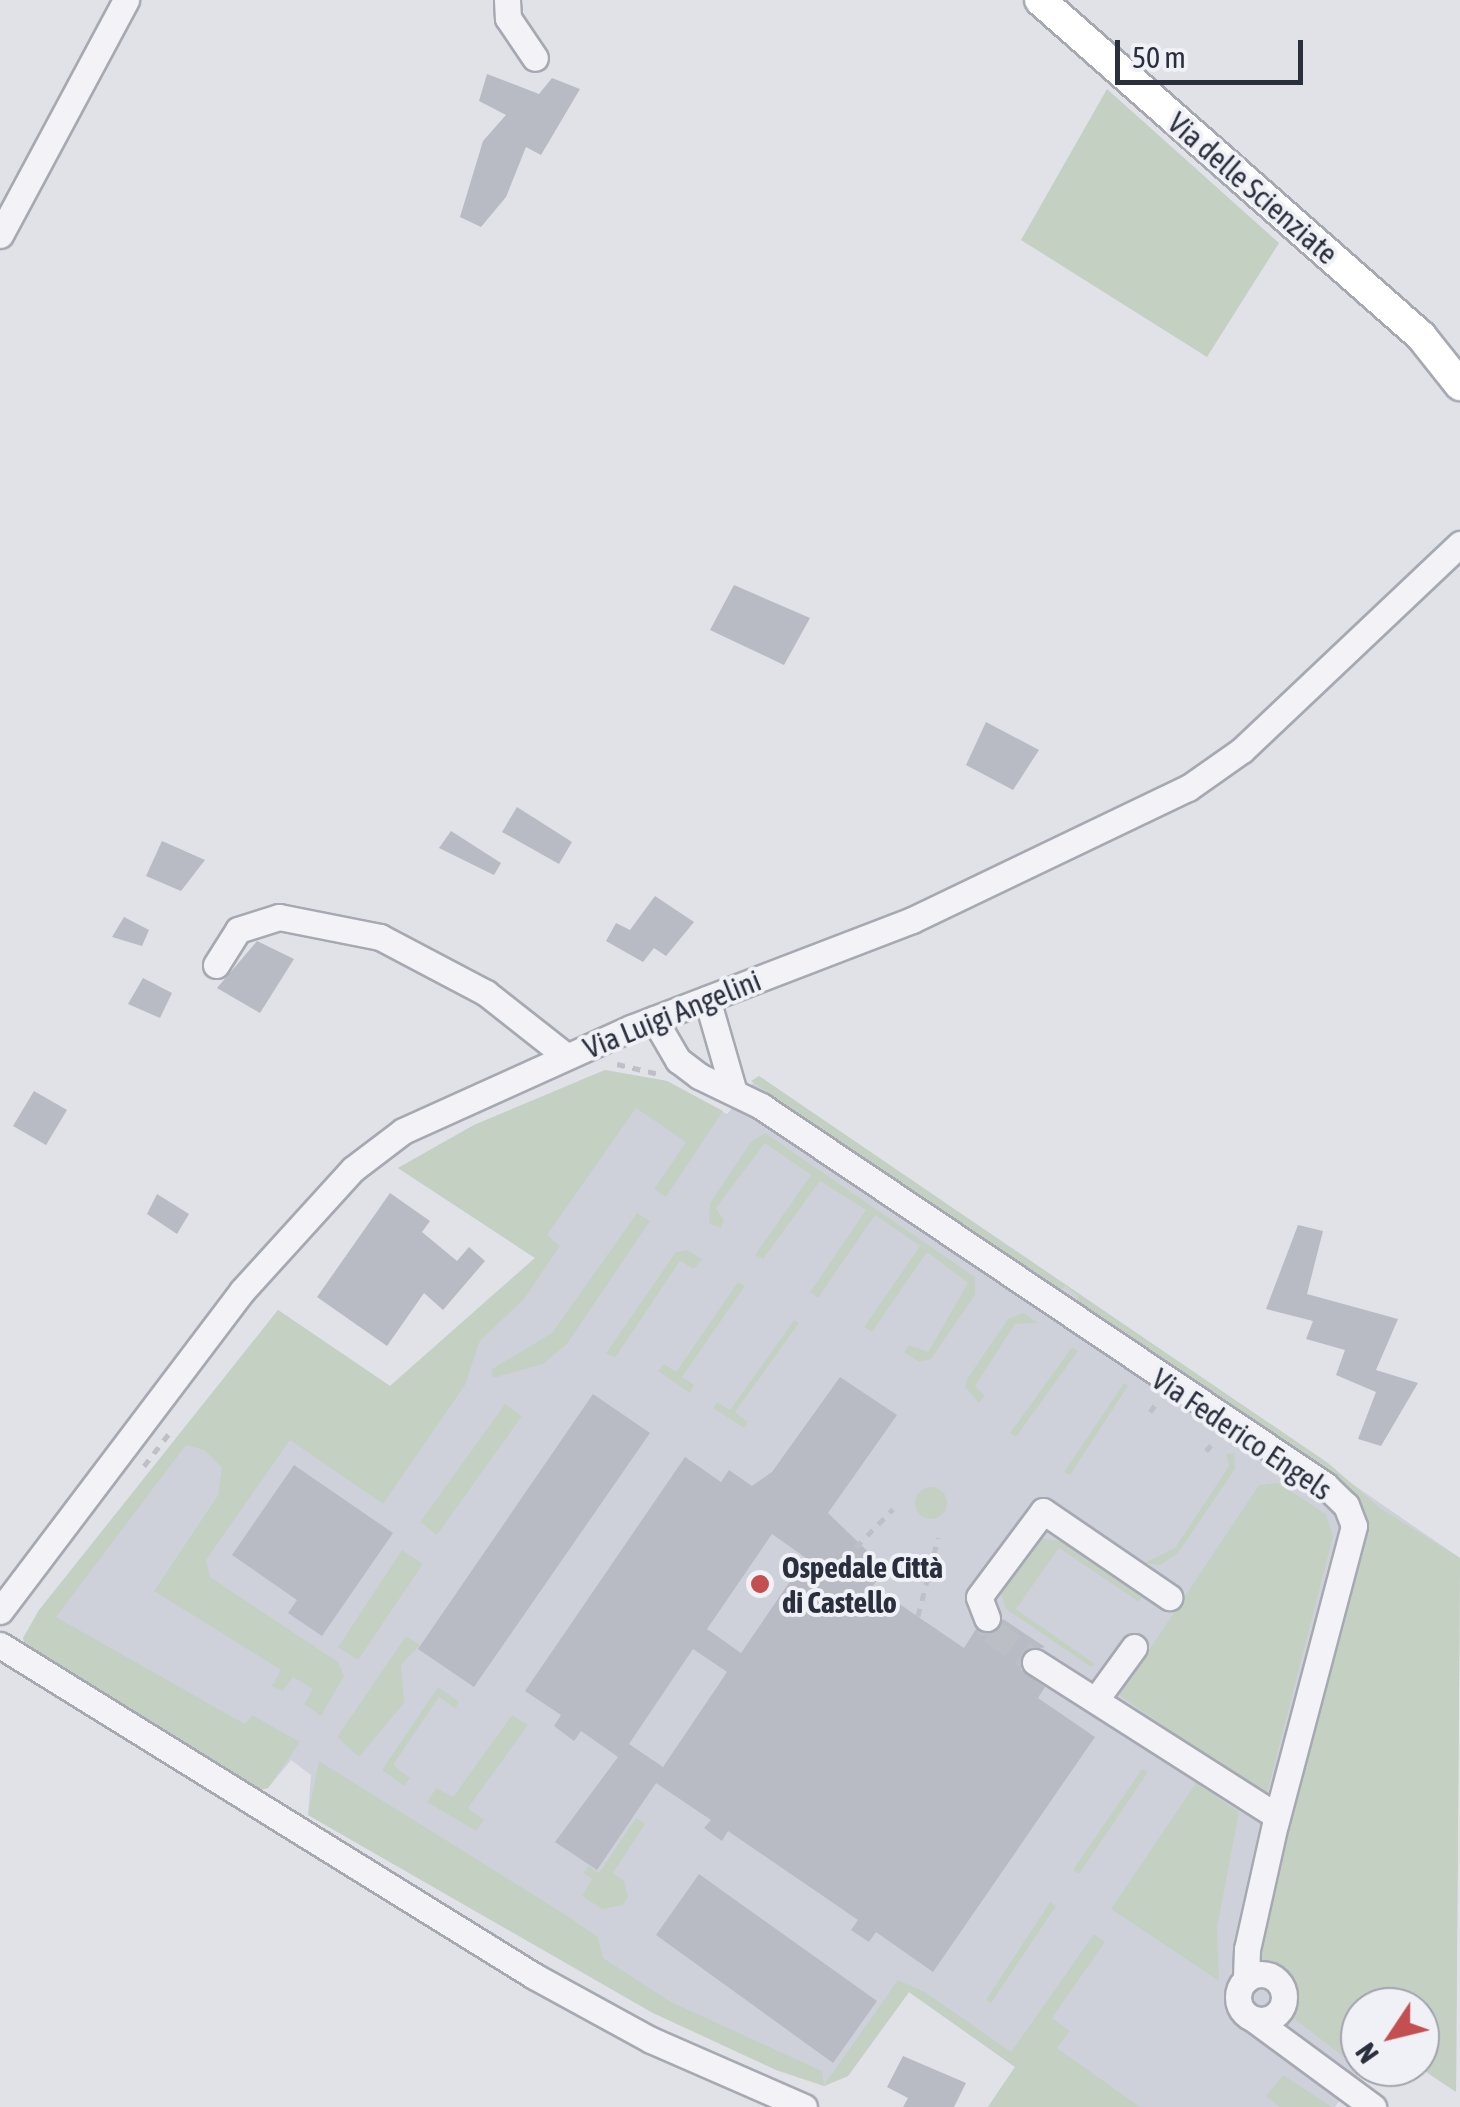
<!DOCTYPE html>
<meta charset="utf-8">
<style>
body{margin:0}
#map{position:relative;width:1460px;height:2107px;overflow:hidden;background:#e0e2e8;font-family:"Asap Condensed",sans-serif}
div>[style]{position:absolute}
.built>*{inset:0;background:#cfd1da}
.green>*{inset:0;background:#c4d1c2}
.round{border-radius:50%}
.building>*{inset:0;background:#b8bbc4}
.minor-tunnel>*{height:25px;margin-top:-12.5px;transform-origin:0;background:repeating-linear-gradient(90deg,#bcbec6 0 25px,transparent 0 37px)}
.path>*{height:5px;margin-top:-2.5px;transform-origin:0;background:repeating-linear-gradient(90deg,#bfc0c7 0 8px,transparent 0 16px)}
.roads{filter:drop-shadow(2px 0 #a6a9b2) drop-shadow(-2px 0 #a6a9b2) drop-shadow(0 2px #a6a9b2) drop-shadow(0 -2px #a6a9b2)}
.minor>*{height:25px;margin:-12.5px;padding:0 12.5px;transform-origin:12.5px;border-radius:12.5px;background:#f3f3f7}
.minor>.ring{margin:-12.5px;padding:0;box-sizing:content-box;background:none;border:25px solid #f3f3f7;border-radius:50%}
.major>*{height:30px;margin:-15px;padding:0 15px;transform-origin:15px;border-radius:15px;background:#fff}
.dots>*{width:28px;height:28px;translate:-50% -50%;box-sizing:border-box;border:5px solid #f0f1f6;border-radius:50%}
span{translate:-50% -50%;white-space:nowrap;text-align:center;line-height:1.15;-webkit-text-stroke:8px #f0f1f6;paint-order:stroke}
.street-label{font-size:30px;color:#2a2f3e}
.poi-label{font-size:30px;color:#2a2f3e;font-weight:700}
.left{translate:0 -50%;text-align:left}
.north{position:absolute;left:1340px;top:1987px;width:100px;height:100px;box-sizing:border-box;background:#f0f1f6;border:2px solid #a1a3ac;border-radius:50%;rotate:235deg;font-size:28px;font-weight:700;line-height:40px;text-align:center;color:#2a2f3e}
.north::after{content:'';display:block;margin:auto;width:35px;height:45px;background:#c34f51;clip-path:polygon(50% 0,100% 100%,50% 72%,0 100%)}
.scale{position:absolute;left:1115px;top:40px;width:188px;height:45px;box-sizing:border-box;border:5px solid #2a2f3e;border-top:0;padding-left:12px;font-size:30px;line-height:35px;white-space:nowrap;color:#2a2f3e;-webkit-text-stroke:8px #f0f1f6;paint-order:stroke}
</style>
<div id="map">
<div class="built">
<div style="clip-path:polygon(605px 1070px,667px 1081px,727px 1114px,759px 1076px,1460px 1558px,1456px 2092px,1419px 2067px,1420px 2007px,1360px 2007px,1363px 2067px,1335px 2107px,988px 2107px,1015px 2067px,909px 1992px,848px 2076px,824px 2086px,653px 2013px,308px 1815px,311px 1775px,291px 1760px,268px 1788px,23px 1638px,278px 1310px,390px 1386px,535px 1258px,398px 1168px,474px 1125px)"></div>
</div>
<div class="green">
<div style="clip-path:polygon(1107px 89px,1279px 243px,1207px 357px,1021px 240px)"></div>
<div style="clip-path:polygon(605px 1070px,667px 1081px,723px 1111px,666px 1197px,654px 1189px,686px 1142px,636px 1108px,547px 1235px,560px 1246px,524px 1299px,480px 1341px,465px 1385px,383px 1504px,290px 1440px,206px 1560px,210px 1577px,338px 1662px,344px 1676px,321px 1716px,304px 1704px,313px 1689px,293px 1677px,283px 1691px,272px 1686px,281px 1670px,154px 1591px,218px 1495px,222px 1468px,204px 1450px,186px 1445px,56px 1617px,245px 1724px,252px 1715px,300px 1742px,268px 1788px,256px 1791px,27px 1654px,23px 1638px,39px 1610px,278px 1310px,390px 1386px,535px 1258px,398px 1168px,474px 1125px)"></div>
<div style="clip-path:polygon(759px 1076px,1328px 1463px,1380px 1508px,1460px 1558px,1456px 2092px,1419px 2067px,1420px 2007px,1360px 2007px,1361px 2070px,1288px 2014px,1266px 1981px,1261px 1957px,1259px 1934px,1366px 1528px,1354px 1497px,1077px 1303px,1078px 1296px,1065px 1286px,1058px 1292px,751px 1081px)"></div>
<div style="clip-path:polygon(765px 1133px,975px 1277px,975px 1295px,931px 1359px,919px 1362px,904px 1352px,909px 1345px,928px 1352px,968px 1283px,927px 1252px,872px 1332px,864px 1327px,920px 1246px,875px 1215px,818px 1298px,810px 1292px,866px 1210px,820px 1181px,763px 1259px,755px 1255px,811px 1175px,765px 1143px,716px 1208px,724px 1220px,721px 1228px,709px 1223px,710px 1203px,751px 1142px)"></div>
<div style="clip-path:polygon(637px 1213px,650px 1221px,567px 1344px,543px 1364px,493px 1378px,492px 1369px,552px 1333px)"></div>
<div style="clip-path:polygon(688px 1250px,702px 1259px,694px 1269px,680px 1261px,615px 1358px,606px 1353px,676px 1252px)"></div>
<div style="clip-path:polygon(738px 1282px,745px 1286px,682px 1377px,694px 1385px,690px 1393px,658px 1371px,664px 1364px,676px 1372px)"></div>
<div style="clip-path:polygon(1023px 1313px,1038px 1323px,1015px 1324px,975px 1386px,985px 1396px,979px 1403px,965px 1387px,967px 1379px,1008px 1319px)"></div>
<div style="clip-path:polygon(794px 1320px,799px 1323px,735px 1412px,748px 1422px,744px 1428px,713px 1408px,717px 1402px,730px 1410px)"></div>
<div style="clip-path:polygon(1072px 1347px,1078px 1351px,1016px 1437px,1010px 1433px)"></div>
<div style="clip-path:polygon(1124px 1383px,1128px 1386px,1070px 1475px,1064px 1472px)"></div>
<div style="clip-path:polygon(505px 1404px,522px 1416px,437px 1535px,420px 1522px)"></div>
<div style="clip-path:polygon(1234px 1453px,1235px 1469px,1178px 1553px,1160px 1565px,1144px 1563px,1175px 1548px,1229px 1466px,1226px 1454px)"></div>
<div style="clip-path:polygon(1278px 1483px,1326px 1514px,1333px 1537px,1266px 1797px,1119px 1695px,1259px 1485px)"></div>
<div class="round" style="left:915px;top:1487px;width:32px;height:32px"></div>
<div style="clip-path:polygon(1039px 1538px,1060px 1541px,1142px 1597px,1139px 1602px,1059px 1548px,1016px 1609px,1095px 1664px,1091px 1667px,1006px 1609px,1001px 1594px)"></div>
<div style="clip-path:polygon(402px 1550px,423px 1564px,358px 1660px,338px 1647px)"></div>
<div style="clip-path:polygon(406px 1636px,420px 1645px,401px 1665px,404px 1703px,359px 1757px,337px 1737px)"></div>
<div style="clip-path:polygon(438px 1687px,459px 1702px,455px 1708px,439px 1697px,393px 1765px,410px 1778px,404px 1786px,382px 1770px)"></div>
<div style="clip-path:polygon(512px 1715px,528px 1725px,468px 1808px,484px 1820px,476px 1831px,427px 1802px,436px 1788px,453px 1797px)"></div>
<div style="clip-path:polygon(319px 1761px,566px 1915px,598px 1937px,603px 1958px,671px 2002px,822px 2071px,824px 2085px,898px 1980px,925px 1992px,1011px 2052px,1094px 1934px,1105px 1942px,1052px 2018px,1070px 2031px,1057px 2048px,1140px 2107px,988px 2107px,1015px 2067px,909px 1992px,848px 2076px,824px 2086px,776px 2070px,653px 2013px,308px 1815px)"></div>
<div style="clip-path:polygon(1142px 1769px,1148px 1772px,1079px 1874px,1073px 1870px)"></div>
<div style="clip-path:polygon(1196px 1783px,1239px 1812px,1217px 1928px,1219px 1981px,1111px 1909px)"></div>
<div style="clip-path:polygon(636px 1818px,645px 1824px,613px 1873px,624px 1881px,628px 1897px,623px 1905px,602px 1909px,582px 1896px,592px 1879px,583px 1873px,589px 1866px,599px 1873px)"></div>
<div style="clip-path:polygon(1050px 1902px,1056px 1906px,991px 2003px,986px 2000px)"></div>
<div style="clip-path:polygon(1283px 2075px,1332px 2107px,1280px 2107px,1266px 2096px)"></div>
</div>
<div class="building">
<div style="clip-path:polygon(487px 74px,539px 94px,552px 78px,580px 89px,541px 155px,526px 147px,506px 197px,481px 227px,460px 217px,483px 141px,506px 115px,479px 101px)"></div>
<div style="clip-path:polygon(734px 585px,810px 618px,784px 665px,710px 630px)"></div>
<div style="clip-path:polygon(986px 722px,1039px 750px,1013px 790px,966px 765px)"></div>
<div style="clip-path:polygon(517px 807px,572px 842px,559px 864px,502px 832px)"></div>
<div style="clip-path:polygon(451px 831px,501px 863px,494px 875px,439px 848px)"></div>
<div style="clip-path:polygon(162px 841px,205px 860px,181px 891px,146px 876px)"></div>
<div style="clip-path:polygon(655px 896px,694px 922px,666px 956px,654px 948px,643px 962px,606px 941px,616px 923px,630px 930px)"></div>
<div style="clip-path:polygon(124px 917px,149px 930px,142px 946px,112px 937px)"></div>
<div style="clip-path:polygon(257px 941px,294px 959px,260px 1013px,217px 988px)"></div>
<div style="clip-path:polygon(143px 978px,172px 993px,160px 1018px,128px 1004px)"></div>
<div style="clip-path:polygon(34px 1091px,67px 1110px,46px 1145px,13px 1126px)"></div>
<div style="clip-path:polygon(390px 1193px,430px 1221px,422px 1232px,457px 1261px,469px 1247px,485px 1261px,443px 1310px,424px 1293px,387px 1346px,317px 1297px)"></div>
<div style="clip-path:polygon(157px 1194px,189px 1214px,177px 1234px,147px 1214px)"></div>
<div style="clip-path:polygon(1298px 1225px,1323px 1231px,1307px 1294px,1398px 1319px,1376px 1370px,1418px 1383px,1381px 1446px,1358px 1439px,1376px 1392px,1336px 1375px,1345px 1350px,1306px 1339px,1313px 1321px,1266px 1309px)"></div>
<div style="clip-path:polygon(evenodd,840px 1377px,897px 1415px,828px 1513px,885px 1568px,873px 1586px,964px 1648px,976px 1629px,994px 1633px,1003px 1619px,1045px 1647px,1022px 1653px,1021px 1670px,1045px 1687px,1038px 1698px,1095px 1737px,933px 1972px,876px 1932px,869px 1942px,851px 1930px,858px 1920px,728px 1831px,722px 1841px,704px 1828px,711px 1820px,656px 1783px,597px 1870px,555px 1842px,618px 1757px,581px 1731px,574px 1741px,554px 1726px,561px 1715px,525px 1691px,685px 1457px,721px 1482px,729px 1470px,752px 1486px,772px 1472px,840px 1377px,772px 1534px,806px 1558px,741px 1653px,707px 1629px,772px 1534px,840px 1377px,693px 1649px,727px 1672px,663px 1767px,629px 1744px,693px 1649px)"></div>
<div style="clip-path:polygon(593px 1394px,650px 1433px,474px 1687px,418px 1649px)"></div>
<div style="clip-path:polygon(294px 1465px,393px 1533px,322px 1636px,288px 1613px,297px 1600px,232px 1555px)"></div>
<div style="clip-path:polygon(699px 1874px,877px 2001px,833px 2063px,656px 1935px)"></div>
<div style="clip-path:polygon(903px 2056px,966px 2083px,954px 2107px,903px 2107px,908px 2098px,887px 2087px)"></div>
</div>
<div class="minor-tunnel">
<div style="left:987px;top:1618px;width:14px;rotate:69deg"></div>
<div style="left:992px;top:1631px;width:53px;rotate:35.8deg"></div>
</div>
<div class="path">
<div style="left:617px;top:1064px;width:43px;rotate:13.4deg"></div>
<div style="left:1150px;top:1412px;width:9px;rotate:-54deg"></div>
<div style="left:1206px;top:1451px;width:9px;rotate:-49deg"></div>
<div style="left:144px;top:1466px;width:44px;rotate:-52.4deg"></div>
<div style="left:856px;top:1547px;width:53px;rotate:-45.8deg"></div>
<div style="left:918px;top:1616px;width:81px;rotate:-75.6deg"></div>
</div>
<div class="roads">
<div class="minor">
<div style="left:507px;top:0;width:18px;rotate:87deg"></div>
<div style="left:508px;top:18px;width:48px;rotate:56deg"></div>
<div style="left:0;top:235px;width:267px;rotate:-61.8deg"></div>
<div style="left:216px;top:965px;width:41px;rotate:-57.8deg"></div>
<div style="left:238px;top:930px;width:43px;rotate:-17.6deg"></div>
<div style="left:279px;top:917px;width:103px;rotate:11.2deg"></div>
<div style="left:380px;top:937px;width:120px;rotate:27.8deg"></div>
<div style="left:486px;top:993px;width:102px;rotate:38.2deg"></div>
<div style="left:707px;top:999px;width:94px;rotate:73.9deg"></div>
<div style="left:654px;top:1019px;width:48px;rotate:59.7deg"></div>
<div style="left:678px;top:1060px;width:26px;rotate:37deg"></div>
<div style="left:699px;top:1076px;width:69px;rotate:25.8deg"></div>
<div style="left:761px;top:1106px;width:680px;rotate:33.9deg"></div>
<div style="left:1325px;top:1485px;width:29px;rotate:44deg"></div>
<div style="left:1346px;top:1505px;width:22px;rotate:69deg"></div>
<div style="left:1354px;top:1526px;width:308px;rotate:104.8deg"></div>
<div style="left:1275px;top:1824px;width:128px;rotate:102.6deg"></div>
<div style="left:1247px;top:1949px;width:31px;rotate:92deg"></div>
<div style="left:0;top:1611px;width:401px;rotate:-52.9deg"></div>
<div style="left:242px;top:1291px;width:165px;rotate:-47.7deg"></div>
<div style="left:353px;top:1169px;width:63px;rotate:-37.2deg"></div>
<div style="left:403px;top:1131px;width:250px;rotate:-24.3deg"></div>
<div style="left:631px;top:1028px;width:301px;rotate:-21deg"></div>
<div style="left:912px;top:920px;width:306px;rotate:-25.6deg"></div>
<div style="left:1188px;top:788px;width:66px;rotate:-35.1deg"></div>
<div style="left:1242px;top:750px;width:300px;rotate:-43.4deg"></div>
<div style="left:987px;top:1618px;width:22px;rotate:-111deg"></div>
<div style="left:979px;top:1597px;width:107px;rotate:-53.3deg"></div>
<div style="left:1043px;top:1511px;width:153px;rotate:34.3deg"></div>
<div style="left:0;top:1645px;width:628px;rotate:31.79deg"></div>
<div style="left:534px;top:1976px;width:133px;rotate:28.7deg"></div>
<div style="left:651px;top:2040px;width:167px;rotate:23.6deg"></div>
<div style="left:1035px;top:1662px;width:287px;rotate:32.5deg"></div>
<div style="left:1097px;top:1698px;width:63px;rotate:-54deg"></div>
<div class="ring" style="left:1238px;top:1974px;width:21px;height:21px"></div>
<div style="left:1255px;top:2020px;width:147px;rotate:36.4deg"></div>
</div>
<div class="major">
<div style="left:1040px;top:0;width:508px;rotate:41.41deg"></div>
<div style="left:1421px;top:336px;width:63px;rotate:51.5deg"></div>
</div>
</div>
<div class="dots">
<div style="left:760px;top:1584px;background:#c34f51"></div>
</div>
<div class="street-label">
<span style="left:1253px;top:188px;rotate:41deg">Via delle Scienziate</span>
<span style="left:672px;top:1014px;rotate:-22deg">Via Luigi Angelini</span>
<span style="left:1242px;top:1434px;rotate:34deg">Via Federico Engels</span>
</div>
<div class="poi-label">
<span class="left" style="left:782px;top:1584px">Ospedale Città<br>di Castello</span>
</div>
<div class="north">N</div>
<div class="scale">50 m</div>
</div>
